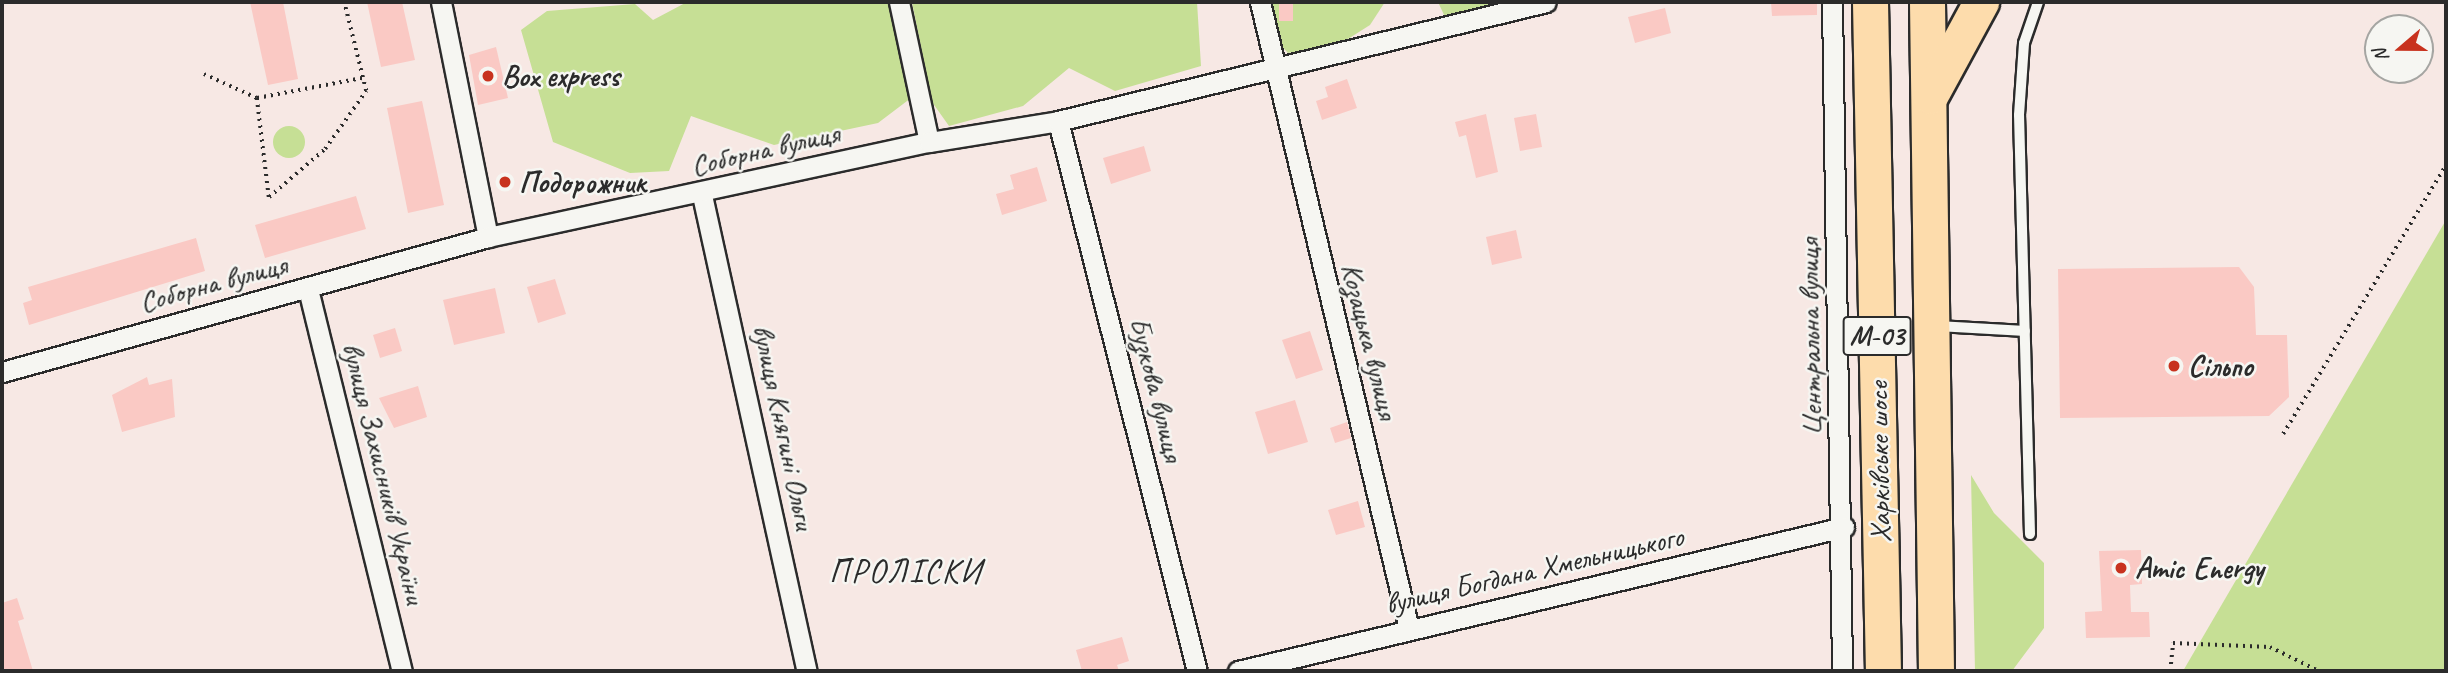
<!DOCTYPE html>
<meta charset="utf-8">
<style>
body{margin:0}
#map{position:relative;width:2448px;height:673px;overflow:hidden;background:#f7e8e4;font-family:Caveat,sans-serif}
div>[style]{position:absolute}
.green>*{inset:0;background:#c6df95}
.round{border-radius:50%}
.building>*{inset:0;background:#fac9c4}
.path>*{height:3.5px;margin-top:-1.75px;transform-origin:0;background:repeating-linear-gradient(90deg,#2b2b2b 0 2px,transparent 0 7px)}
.roads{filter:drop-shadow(2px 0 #2b2b2b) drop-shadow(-2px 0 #2b2b2b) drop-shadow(0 2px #2b2b2b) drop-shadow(0 -2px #2b2b2b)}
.service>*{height:10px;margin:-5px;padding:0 5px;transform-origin:5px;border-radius:5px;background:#f6f6f2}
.minor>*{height:19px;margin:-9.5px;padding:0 9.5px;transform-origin:9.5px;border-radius:9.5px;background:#f6f6f2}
.motorway>*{height:35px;margin:-17.5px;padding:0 17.5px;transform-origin:17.5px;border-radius:17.5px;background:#fddcac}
.dots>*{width:19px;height:19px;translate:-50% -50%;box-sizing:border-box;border:4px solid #f6f6f2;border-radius:50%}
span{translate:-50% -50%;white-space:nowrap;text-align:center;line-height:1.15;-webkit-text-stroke:5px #f6f6f2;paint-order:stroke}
.shield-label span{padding:2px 5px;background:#f6f6f2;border:2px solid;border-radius:5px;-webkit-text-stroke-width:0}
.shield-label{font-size:28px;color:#2b2b2b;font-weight:700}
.poi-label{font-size:30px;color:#2b2b2b;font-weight:700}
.left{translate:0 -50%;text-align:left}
.street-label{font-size:30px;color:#2b2b2b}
.quarter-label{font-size:33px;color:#2b2b2b;letter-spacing:2px}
.frame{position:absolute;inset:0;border:4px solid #2b2b2b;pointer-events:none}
.north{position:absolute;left:2364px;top:14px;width:70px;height:70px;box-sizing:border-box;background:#f6f6f2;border:2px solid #a5a5a2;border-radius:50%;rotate:250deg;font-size:19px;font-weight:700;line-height:28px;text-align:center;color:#2b2b2b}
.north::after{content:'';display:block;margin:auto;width:24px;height:32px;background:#c8321e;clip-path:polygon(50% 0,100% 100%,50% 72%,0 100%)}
</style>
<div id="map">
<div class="green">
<div style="clip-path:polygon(687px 2px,893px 2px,911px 98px,878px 123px,774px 145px,691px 116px,669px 171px,630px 173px,553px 142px,521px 30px,547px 11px,635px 4px,653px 20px)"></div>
<div style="clip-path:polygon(912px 2px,1197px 2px,1201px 66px,1115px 91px,1069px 68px,1023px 106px,949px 126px,932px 102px)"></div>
<div style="clip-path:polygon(1269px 2px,1385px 2px,1370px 25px,1340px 44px,1288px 53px,1275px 39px)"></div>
<div style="clip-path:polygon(1438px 2px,1507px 2px,1445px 17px)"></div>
<div class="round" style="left:273px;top:126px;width:32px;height:32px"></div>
<div style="clip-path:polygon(2446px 220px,2446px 671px,2183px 671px)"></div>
<div style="clip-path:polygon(1971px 475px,1994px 513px,2044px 563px,2044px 628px,2012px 671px,1975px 671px)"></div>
</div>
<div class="building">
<div style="clip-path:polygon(250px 2px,283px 2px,298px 79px,268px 85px)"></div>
<div style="clip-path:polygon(367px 2px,402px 2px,415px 60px,381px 67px)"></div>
<div style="clip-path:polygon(1279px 2px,1293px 2px,1293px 21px,1279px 21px)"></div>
<div style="clip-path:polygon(1771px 2px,1817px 2px,1817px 15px,1772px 16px)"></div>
<div style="clip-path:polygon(1665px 8px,1671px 33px,1635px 43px,1628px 17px)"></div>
<div style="clip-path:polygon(496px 47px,508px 98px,478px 105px,469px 55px)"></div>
<div style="clip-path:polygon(1347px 79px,1357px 108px,1322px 120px,1316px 101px,1328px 97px,1325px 87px)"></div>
<div style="clip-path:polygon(422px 101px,444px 205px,408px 213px,387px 108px)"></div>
<div style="clip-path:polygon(1486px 114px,1498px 172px,1476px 178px,1466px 135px,1459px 137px,1455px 122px)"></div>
<div style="clip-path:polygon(1536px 114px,1542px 147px,1520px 151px,1514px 118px)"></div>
<div style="clip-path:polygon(1144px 146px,1151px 171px,1111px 184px,1103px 158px)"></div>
<div style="clip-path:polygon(1037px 167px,1047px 201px,1002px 215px,996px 194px,1014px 189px,1010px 175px)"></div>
<div style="clip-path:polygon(356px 196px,366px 229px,265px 258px,255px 225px)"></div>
<div style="clip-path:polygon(1516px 230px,1522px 258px,1492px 265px,1486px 237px)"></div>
<div style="clip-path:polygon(196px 238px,205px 271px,29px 325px,23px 303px,32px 300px,28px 287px)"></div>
<div style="clip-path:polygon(2239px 267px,2254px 287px,2256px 335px,2287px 335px,2289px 397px,2269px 416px,2060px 418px,2058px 269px)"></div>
<div style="clip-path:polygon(555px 279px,566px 314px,538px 323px,527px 287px)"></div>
<div style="clip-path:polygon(495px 288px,505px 333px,454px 345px,443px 300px)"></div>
<div style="clip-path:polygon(395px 328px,402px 351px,380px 358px,373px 335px)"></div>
<div style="clip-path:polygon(1310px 331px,1323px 370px,1296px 379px,1282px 340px)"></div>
<div style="clip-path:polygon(147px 377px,149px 385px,172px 379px,175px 417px,122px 432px,112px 395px)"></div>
<div style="clip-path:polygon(418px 386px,427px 417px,394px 428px,379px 398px)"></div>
<div style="clip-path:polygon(1295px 400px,1308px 442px,1268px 454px,1255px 412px)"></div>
<div style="clip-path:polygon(1347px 422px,1351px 438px,1335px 443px,1330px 428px)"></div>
<div style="clip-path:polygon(1358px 501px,1365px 527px,1336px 535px,1328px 510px)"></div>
<div style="clip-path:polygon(2141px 550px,2142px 584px,2130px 585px,2131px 612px,2149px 612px,2150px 637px,2086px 638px,2085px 612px,2102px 611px,2099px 551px)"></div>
<div style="clip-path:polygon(17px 598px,24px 619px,18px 621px,33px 671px,2px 671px,2px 603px)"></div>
<div style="clip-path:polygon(1122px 637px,1129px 661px,1117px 665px,1119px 671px,1082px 671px,1076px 650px)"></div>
</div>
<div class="path">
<div style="left:204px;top:74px;width:58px;rotate:24.4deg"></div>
<div style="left:257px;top:98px;width:107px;rotate:-10.8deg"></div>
<div style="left:257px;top:98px;width:100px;rotate:83.1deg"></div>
<div style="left:269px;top:197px;width:74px;rotate:-40.6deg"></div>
<div style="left:325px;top:149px;width:71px;rotate:-54.7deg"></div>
<div style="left:366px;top:91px;width:92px;rotate:-103.9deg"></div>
<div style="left:2283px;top:434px;width:315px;rotate:-58.8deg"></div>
<div style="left:2170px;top:671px;width:28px;rotate:-84deg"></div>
<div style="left:2173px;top:643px;width:97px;rotate:2.4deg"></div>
<div style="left:2270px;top:647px;width:55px;rotate:26.1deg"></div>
</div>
<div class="roads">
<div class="service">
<div style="left:1938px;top:326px;width:87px;rotate:3.3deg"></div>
<div style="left:2030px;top:534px;width:419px;rotate:-91.5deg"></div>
<div style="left:2019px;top:115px;width:72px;rotate:-86deg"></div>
<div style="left:2024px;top:43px;width:43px;rotate:-71.1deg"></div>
</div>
<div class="minor">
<div style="left:441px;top:2px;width:240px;rotate:78.7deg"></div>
<div style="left:899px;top:2px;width:143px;rotate:77.9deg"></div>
<div style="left:1260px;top:2px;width:644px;rotate:76.63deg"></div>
<div style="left:1832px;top:2px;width:669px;rotate:89.14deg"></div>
<div style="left:1058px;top:121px;width:567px;rotate:75.82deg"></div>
<div style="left:702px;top:195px;width:487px;rotate:77.6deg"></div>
<div style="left:308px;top:289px;width:393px;rotate:76.2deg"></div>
<div style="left:2px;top:372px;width:504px;rotate:-15.52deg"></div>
<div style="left:488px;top:237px;width:451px;rotate:-12.2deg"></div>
<div style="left:929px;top:142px;width:131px;rotate:-9.2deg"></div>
<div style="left:1058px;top:121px;width:502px;rotate:-13.7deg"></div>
<div style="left:1238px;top:671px;width:623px;rotate:-13.37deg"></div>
</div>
<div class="motorway">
<div style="left:1870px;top:2px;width:669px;rotate:88.89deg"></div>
<div style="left:1927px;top:2px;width:669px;rotate:89.23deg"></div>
<div style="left:1930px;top:96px;width:107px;rotate:-61.5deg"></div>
</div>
</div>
<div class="dots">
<div style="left:488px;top:76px;background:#c8321e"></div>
<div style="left:505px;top:182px;background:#c8321e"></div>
<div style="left:2174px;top:366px;background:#c8321e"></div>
<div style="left:2121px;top:568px;background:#c8321e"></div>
</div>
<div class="shield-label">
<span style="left:1877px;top:336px">М-03</span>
</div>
<div class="poi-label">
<span class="left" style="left:502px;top:76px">Box express</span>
<span class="left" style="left:519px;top:182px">Подорожник</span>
<span class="left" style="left:2188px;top:366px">Сільпо</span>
<span class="left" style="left:2135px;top:568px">Amic Energy</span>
</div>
<div class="street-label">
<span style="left:765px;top:149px;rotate:-13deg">Соборна вулиця</span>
<span style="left:213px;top:283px;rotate:-15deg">Соборна вулиця</span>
<span style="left:1810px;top:337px;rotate:-91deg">Центральна вулиця</span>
<span style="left:1370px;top:341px;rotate:76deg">Козацька вулиця</span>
<span style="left:1157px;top:389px;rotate:76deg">Бузкова вулиця</span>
<span style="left:784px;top:427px;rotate:78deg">вулиця Княгині Ольги</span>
<span style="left:1879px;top:462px;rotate:-91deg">Харківське шосе</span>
<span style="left:384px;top:473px;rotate:76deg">вулиця Захисників України</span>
<span style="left:1534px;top:570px;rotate:-13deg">вулиця Богдана Хмельницького</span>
</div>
<div class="quarter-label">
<span style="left:906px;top:572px">ПРОЛІСКИ</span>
</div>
<div class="frame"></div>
<div class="north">N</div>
</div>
